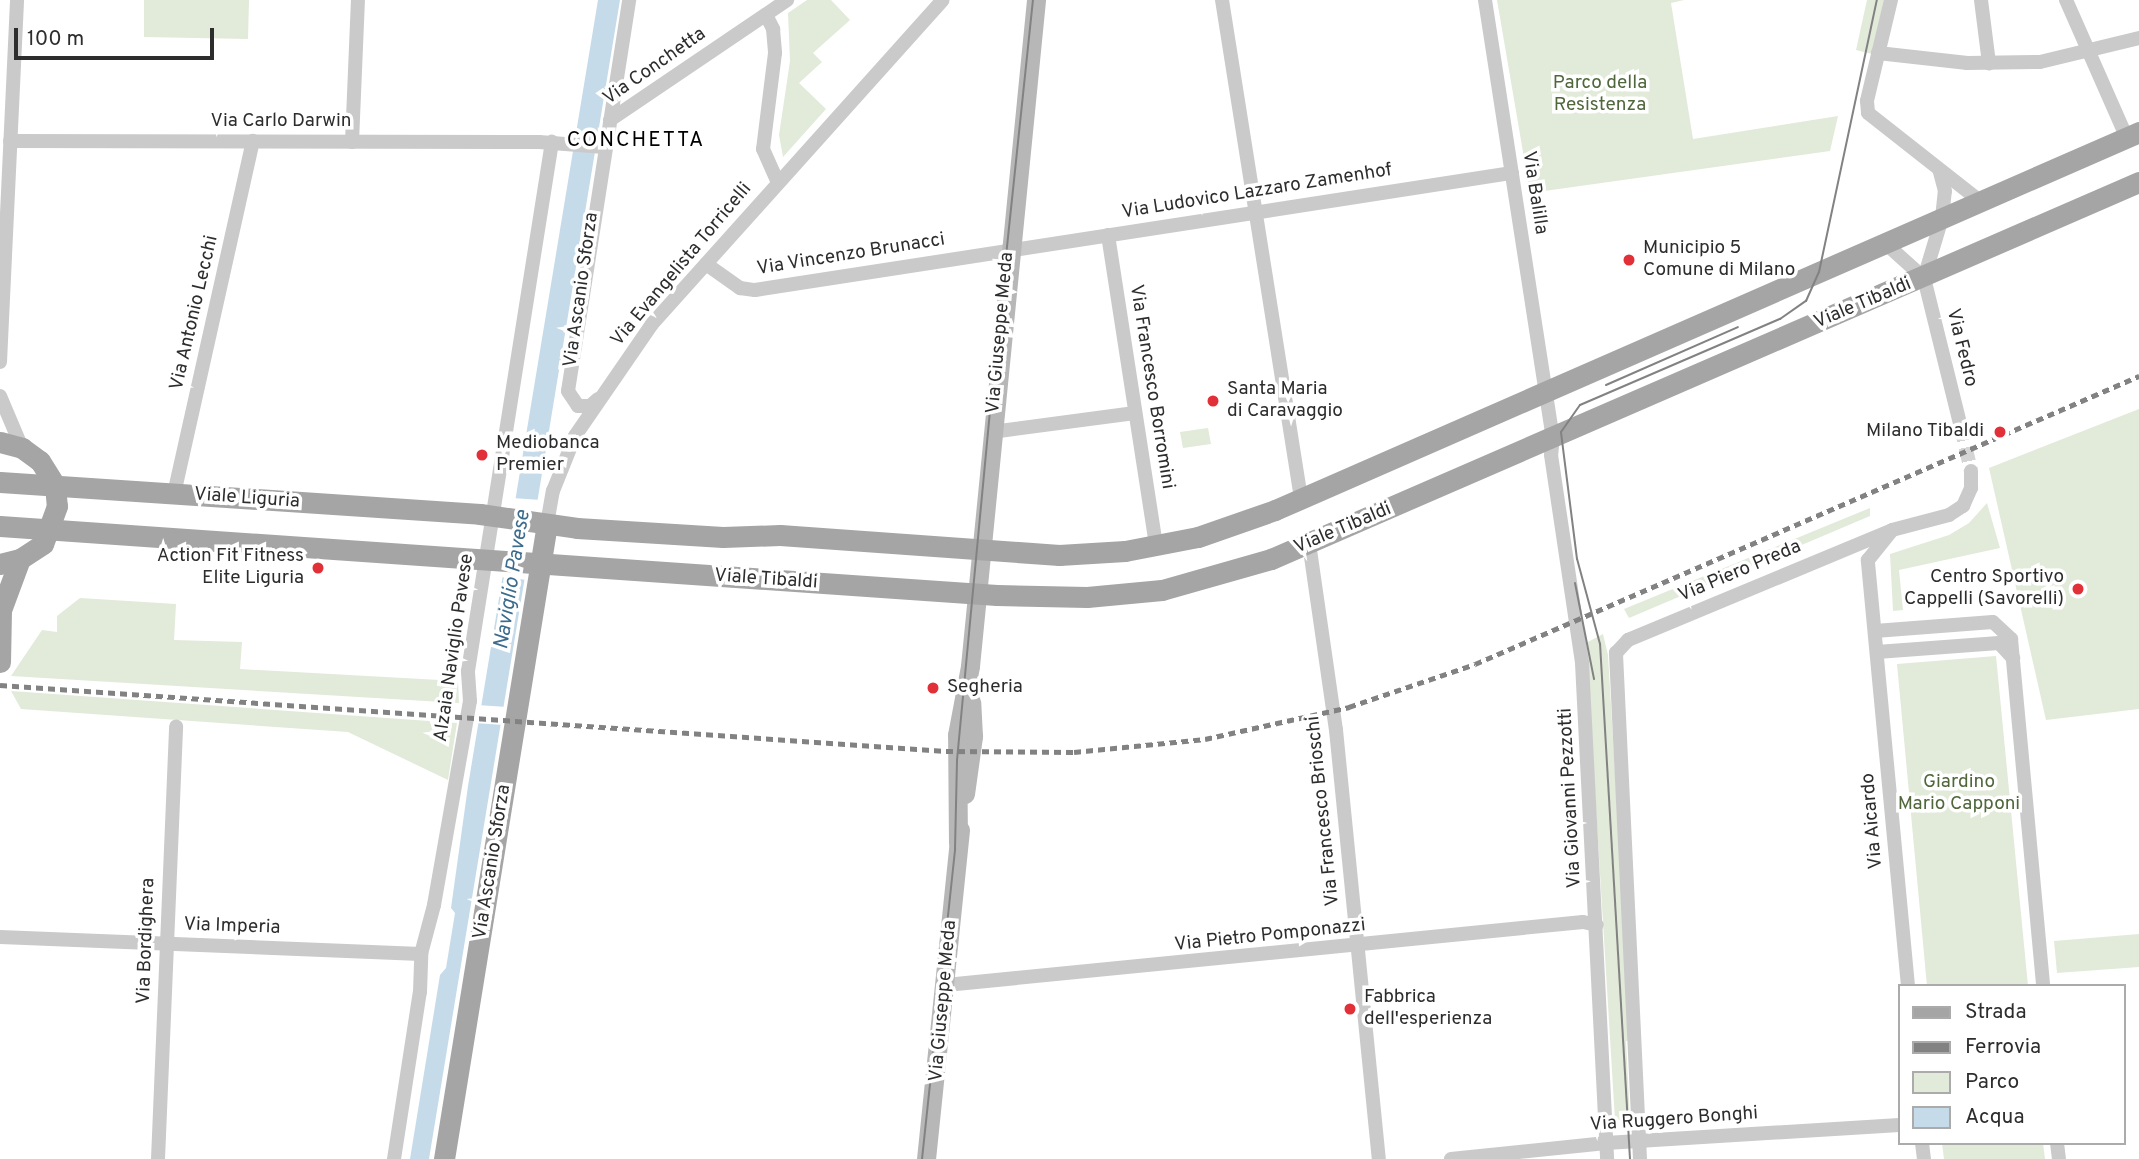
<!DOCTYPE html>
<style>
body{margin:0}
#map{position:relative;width:2139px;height:1159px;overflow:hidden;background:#fff;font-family:Overpass,sans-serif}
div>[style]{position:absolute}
.green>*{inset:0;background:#e2eada}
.water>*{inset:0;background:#c6dbea}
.pier>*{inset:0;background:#fff}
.street-tunnel>*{height:14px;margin-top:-7px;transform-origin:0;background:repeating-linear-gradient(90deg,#d5d5d5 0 14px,transparent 0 21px)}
.street>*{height:14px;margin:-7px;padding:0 7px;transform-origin:7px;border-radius:7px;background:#cacaca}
.secondary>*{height:19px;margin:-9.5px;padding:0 9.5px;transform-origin:9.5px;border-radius:9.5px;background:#b7b7b7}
.primary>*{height:21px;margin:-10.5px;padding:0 10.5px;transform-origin:10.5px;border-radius:10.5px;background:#a5a5a5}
.tram>*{height:2px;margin:-1px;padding:0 1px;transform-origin:1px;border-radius:1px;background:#828282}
.rail>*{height:4.5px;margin-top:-2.25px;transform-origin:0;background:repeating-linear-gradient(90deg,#828282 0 7px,transparent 0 12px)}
.dots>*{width:19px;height:19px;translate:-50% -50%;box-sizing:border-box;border:4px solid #fff;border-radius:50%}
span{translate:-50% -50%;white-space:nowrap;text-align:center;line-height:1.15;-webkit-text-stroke:7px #fff;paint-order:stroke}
.street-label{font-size:19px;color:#2d2d2d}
.park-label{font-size:19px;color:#4f673b}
.poi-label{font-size:19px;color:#2d2d2d}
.left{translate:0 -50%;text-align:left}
.right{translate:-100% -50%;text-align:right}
.neighbourhood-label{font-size:21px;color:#000;letter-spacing:2px}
.water-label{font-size:21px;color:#3c6c8d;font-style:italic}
.legend{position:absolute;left:1898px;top:984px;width:228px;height:161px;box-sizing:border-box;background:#fff;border:2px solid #ababab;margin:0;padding:9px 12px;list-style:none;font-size:21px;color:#2d2d2d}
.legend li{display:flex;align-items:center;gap:14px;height:35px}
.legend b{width:35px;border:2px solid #ababab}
.scale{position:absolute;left:14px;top:28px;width:200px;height:32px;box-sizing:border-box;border:4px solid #2d2d2d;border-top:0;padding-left:9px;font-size:21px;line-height:24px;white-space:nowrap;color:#2d2d2d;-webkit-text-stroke:5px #fff;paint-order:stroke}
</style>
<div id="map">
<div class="green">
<div style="clip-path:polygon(144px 0,249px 0,248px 39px,144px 37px)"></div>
<div style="clip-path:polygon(807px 0,831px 0,850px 20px,813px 53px,822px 62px,799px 83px,826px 109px,783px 157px,779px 135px,790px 61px,788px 13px)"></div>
<div style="clip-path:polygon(1497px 0,1684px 0,1671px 3px,1693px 139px,1838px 116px,1830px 151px,1530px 193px)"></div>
<div style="clip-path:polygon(1867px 0,1884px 0,1872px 54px,1856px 50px)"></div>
<div style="clip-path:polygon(2139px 409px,2139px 709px,2046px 720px,1989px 468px)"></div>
<div style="clip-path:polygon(1208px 428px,1211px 444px,1183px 448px,1180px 432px)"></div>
<div style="clip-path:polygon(1987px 503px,2000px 548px,1899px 570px,1903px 610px,1893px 611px,1890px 554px,1949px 535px,1969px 523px)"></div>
<div style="clip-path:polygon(1870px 508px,1870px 516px,1629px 618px,1624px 609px)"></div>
<div style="clip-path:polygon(80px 598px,176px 604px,174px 640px,242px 642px,240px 669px,458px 681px,459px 703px,11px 676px,42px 630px,57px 632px,57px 616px)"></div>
<div style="clip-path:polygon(1603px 634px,1608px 655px,1631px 1040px,1626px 1041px,1630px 1120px,1615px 1120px,1586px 643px)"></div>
<div style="clip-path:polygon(1996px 656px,2028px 986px,1927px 986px,1897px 664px)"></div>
<div style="clip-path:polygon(11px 691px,457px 723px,448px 780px,348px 732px,21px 709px)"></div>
<div style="clip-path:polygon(2139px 934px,2139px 967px,2057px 973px,2054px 941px)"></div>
<div style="clip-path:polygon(1942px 1143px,2043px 1143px,2045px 1159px,1944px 1159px)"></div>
</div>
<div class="water">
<div style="clip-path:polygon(598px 0,620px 0,429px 1159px,410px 1159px,440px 975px,446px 968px,455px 913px,451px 908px,468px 786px)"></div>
</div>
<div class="pier">
<div style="clip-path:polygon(512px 498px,541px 500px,528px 580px,499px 577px)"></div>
<div style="clip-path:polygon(477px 705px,507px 707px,504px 725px,474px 723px)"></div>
</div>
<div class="street-tunnel">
<div style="left:1961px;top:427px;width:45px;rotate:77.2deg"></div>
</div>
<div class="street">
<div style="left:1222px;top:0;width:504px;rotate:80.99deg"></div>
<div style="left:1485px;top:0;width:442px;rotate:81.2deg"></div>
<div style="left:1553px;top:437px;width:18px;rotate:96deg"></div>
<div style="left:1551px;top:455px;width:210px;rotate:81.5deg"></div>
<div style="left:1582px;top:663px;width:497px;rotate:87.1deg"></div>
<div style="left:1891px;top:0;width:104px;rotate:103.4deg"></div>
<div style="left:1867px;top:101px;width:12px;rotate:85deg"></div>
<div style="left:1868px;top:113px;width:142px;rotate:38.2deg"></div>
<div style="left:1981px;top:0;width:64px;rotate:82.8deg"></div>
<div style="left:2066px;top:0;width:151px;rotate:66.2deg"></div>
<div style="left:766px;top:15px;width:16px;rotate:63deg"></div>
<div style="left:773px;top:29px;width:24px;rotate:85deg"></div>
<div style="left:775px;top:53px;width:97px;rotate:97.1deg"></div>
<div style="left:763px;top:149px;width:36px;rotate:66deg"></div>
<div style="left:1878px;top:53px;width:90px;rotate:6.4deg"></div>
<div style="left:1967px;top:63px;width:73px;rotate:-0.8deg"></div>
<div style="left:2040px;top:62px;width:102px;rotate:-13.6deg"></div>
<div style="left:610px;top:120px;width:214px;rotate:-34.1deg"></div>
<div style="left:10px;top:141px;width:529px;rotate:0.11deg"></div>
<div style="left:539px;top:142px;width:65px;rotate:4.4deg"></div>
<div style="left:352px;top:142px;width:142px;rotate:-87.6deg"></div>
<div style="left:1108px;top:235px;width:315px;rotate:81.2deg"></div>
<div style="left:1885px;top:243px;width:52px;rotate:41.9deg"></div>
<div style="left:706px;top:264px;width:42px;rotate:35.2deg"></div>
<div style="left:740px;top:288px;width:15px;rotate:8deg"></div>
<div style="left:755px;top:290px;width:766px;rotate:-8.79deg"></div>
<div style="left:1924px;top:278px;width:154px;rotate:76.1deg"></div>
<div style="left:1924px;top:278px;width:63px;rotate:-73.3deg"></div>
<div style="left:1942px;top:218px;width:27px;rotate:-84deg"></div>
<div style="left:1945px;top:191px;width:20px;rotate:-105deg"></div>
<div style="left:0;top:362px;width:362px;rotate:-87.3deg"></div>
<div style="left:0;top:396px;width:56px;rotate:67.1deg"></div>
<div style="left:598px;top:399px;width:11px;rotate:139deg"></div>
<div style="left:590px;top:406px;width:12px;rotate:180deg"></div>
<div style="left:578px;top:406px;width:18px;rotate:-124deg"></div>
<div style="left:568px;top:391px;width:396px;rotate:-81.1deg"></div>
<div style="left:992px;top:432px;width:144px;rotate:-7.6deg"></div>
<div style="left:174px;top:494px;width:362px;rotate:-77.4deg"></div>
<div style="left:547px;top:524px;width:34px;rotate:-80deg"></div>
<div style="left:553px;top:491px;width:59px;rotate:-68.2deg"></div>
<div style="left:575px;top:436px;width:136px;rotate:-55.5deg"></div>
<div style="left:652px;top:324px;width:435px;rotate:-48.1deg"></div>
<div style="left:1309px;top:543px;width:189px;rotate:81.8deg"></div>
<div style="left:1336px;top:730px;width:431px;rotate:84.3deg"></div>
<div style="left:1875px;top:631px;width:118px;rotate:-4.4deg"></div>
<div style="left:1993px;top:622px;width:25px;rotate:43deg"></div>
<div style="left:2011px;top:639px;width:348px;rotate:84.7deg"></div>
<div style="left:1877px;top:652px;width:122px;rotate:-4.2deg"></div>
<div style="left:1999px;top:643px;width:21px;rotate:47deg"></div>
<div style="left:0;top:937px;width:421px;rotate:2.3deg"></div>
<div style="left:946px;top:985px;width:640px;rotate:-5.65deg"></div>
<div style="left:1583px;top:922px;width:14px;rotate:12deg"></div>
<div style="left:1908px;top:986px;width:428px;rotate:-95.4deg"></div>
<div style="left:1868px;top:560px;width:38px;rotate:-51deg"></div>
<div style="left:1892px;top:530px;width:59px;rotate:-14.7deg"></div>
<div style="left:1949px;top:515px;width:17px;rotate:-33deg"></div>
<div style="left:1963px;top:506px;width:20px;rotate:-66deg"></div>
<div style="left:1971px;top:488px;width:17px;rotate:-90deg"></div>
<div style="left:1922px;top:1143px;width:16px;rotate:83deg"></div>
<div style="left:2057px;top:1143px;width:16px;rotate:83deg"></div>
<div style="left:158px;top:1159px;width:433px;rotate:-87.6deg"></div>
<div style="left:394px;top:1159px;width:169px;rotate:-81.2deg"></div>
<div style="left:420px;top:992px;width:38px;rotate:-88deg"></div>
<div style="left:421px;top:954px;width:51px;rotate:-75.1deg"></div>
<div style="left:434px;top:905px;width:207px;rotate:-80deg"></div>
<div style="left:470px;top:701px;width:30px;rotate:-94deg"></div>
<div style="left:468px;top:671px;width:536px;rotate:-80.98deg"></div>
<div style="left:1451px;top:1159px;width:156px;rotate:-5.9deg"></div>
<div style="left:1606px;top:1143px;width:294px;rotate:-3.5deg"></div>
<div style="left:1640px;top:1159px;width:507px;rotate:-92.72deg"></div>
<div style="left:1616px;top:653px;width:18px;rotate:-47deg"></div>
<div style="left:1628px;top:640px;width:286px;rotate:-22.6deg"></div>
</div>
<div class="secondary">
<div style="left:965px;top:794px;width:59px;rotate:-82.1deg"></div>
<div style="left:973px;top:736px;width:34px;rotate:-93deg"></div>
<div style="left:958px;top:843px;width:108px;rotate:-90.5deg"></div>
<div style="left:957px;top:735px;width:70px;rotate:-79.3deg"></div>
<div style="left:970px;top:666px;width:669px;rotate:-84.34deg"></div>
<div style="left:926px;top:1159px;width:331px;rotate:-84.1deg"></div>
</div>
<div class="primary">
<div style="left:0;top:442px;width:23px;rotate:15deg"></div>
<div style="left:22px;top:448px;width:22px;rotate:36deg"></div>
<div style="left:40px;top:461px;width:28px;rotate:58deg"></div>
<div style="left:55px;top:485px;width:21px;rotate:85deg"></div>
<div style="left:57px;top:506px;width:40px;rotate:110.2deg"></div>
<div style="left:43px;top:544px;width:27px;rotate:147deg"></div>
<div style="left:20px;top:559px;width:21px;rotate:166deg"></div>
<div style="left:0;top:482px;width:481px;rotate:3.8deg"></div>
<div style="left:480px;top:514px;width:98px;rotate:8.2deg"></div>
<div style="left:577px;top:528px;width:146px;rotate:3.5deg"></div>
<div style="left:723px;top:537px;width:57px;rotate:-2deg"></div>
<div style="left:780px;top:535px;width:280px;rotate:4.1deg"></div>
<div style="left:1059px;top:555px;width:66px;rotate:-3.5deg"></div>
<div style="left:1125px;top:551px;width:74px;rotate:-10.9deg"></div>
<div style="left:1198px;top:537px;width:82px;rotate:-19.3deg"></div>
<div style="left:1275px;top:510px;width:943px;rotate:-23.63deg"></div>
<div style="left:0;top:526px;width:999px;rotate:3.96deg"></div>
<div style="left:997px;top:595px;width:90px;rotate:1.3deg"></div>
<div style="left:1087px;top:597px;width:75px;rotate:-5.3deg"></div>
<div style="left:1162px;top:590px;width:113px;rotate:-15.9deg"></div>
<div style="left:1271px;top:559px;width:946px;rotate:-23.48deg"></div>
<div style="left:0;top:662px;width:52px;rotate:-88.9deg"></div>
<div style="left:1px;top:610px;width:54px;rotate:-69.6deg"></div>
<div style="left:444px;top:1159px;width:643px;rotate:-80.79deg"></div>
</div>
<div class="tram">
<div style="left:1606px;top:385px;width:144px;rotate:-23.7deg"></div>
<div style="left:1575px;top:583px;width:98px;rotate:78.8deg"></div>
<div style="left:922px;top:1159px;width:312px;rotate:-83.9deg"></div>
<div style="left:955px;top:849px;width:89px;rotate:-88.7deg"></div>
<div style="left:957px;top:760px;width:382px;rotate:-84.6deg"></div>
<div style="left:993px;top:380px;width:382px;rotate:-84deg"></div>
<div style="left:1630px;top:1159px;width:516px;rotate:-93.33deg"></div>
<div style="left:1600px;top:644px;width:88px;rotate:-105.1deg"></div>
<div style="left:1577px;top:559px;width:128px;rotate:-97.2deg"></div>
<div style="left:1561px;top:432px;width:33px;rotate:-55deg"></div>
<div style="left:1580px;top:405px;width:218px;rotate:-23.3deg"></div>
<div style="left:1780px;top:319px;width:32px;rotate:-35deg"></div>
<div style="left:1806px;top:301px;width:32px;rotate:-66deg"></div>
<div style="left:1819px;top:272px;width:278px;rotate:-78deg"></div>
</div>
<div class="rail">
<div style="left:0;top:685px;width:948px;rotate:3.99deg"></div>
<div style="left:946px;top:751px;width:128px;rotate:0.4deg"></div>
<div style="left:1074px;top:752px;width:132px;rotate:-5.7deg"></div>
<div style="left:1205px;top:739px;width:148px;rotate:-12.5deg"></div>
<div style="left:1349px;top:707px;width:133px;rotate:-18.8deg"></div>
<div style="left:1475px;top:664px;width:724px;rotate:-23.45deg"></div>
</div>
<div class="dots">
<div style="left:1629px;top:260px;background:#e23039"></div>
<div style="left:1213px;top:401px;background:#e23039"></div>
<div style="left:2000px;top:432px;background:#e23039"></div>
<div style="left:482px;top:455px;background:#e23039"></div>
<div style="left:318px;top:568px;background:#e23039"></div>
<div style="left:2078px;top:589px;background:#e23039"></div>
<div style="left:933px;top:688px;background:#e23039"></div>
<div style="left:1350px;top:1009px;background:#e23039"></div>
</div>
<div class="street-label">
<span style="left:655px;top:67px;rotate:-35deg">Via Conchetta</span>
<span style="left:281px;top:122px">Via Carlo Darwin</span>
<span style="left:1257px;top:192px;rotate:-9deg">Via Ludovico Lazzaro Zamenhof</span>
<span style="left:1534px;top:193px;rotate:81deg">Via Balilla</span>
<span style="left:851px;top:255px;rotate:-9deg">Via Vincenzo Brunacci</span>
<span style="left:682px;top:265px;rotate:-50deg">Via Evangelista Torricelli</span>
<span style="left:582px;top:290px;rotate:-82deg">Via Ascanio Sforza</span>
<span style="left:1863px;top:304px;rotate:-23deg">Viale Tibaldi</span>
<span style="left:195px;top:313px;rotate:-77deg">Via Antonio Lecchi</span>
<span style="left:1001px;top:333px;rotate:-85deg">Via Giuseppe Meda</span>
<span style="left:1961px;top:348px;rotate:76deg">Via Fedro</span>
<span style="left:1151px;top:387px;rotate:81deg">Via Francesco Borromini</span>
<span style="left:247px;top:499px;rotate:4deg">Viale Liguria</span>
<span style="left:1343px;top:529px;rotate:-23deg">Viale Tibaldi</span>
<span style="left:1740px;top:572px;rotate:-23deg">Via Piero Preda</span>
<span style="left:766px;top:580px;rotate:4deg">Viale Tibaldi</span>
<span style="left:455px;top:648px;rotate:-82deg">Alzaia Naviglio Pavese</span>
<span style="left:1571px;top:798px;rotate:-93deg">Via Giovanni Pezzotti</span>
<span style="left:1324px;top:811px;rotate:-96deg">Via Francesco Brioschi</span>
<span style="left:1873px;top:821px;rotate:-95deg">Via Aicardo</span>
<span style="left:493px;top:862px;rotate:-81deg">Via Ascanio Sforza</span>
<span style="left:232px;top:927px;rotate:2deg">Via Imperia</span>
<span style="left:1270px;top:936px;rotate:-6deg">Via Pietro Pomponazzi</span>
<span style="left:147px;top:941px;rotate:-88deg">Via Bordighera</span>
<span style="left:944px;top:1001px;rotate:-85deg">Via Giuseppe Meda</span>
<span style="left:1674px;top:1120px;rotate:-4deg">Via Ruggero Bonghi</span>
</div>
<div class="park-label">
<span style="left:1600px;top:95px">Parco della<br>Resistenza</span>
<span style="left:1959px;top:794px">Giardino<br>Mario Capponi</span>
</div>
<div class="poi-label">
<span class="left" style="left:1643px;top:260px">Municipio 5<br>Comune di Milano</span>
<span class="left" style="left:1227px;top:401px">Santa Maria<br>di Caravaggio</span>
<span class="right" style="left:1984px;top:432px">Milano Tibaldi</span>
<span class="left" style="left:496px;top:455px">Mediobanca<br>Premier</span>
<span class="right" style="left:304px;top:568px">Action Fit Fitness<br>Elite Liguria</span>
<span class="right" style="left:2064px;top:589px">Centro Sportivo<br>Cappelli (Savorelli)</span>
<span class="left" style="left:947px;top:688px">Segheria</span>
<span class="left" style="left:1364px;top:1009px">Fabbrica<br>dell'esperienza</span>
</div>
<div class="neighbourhood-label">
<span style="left:636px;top:141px">CONCHETTA</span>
</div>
<div class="water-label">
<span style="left:513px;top:580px;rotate:-81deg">Naviglio Pavese</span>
</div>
<ul class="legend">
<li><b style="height:9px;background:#a5a5a5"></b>Strada</li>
<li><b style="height:9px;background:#828282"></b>Ferrovia</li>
<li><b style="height:19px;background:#e2eada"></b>Parco</li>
<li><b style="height:19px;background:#c6dbea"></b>Acqua</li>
</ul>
<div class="scale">100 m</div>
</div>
